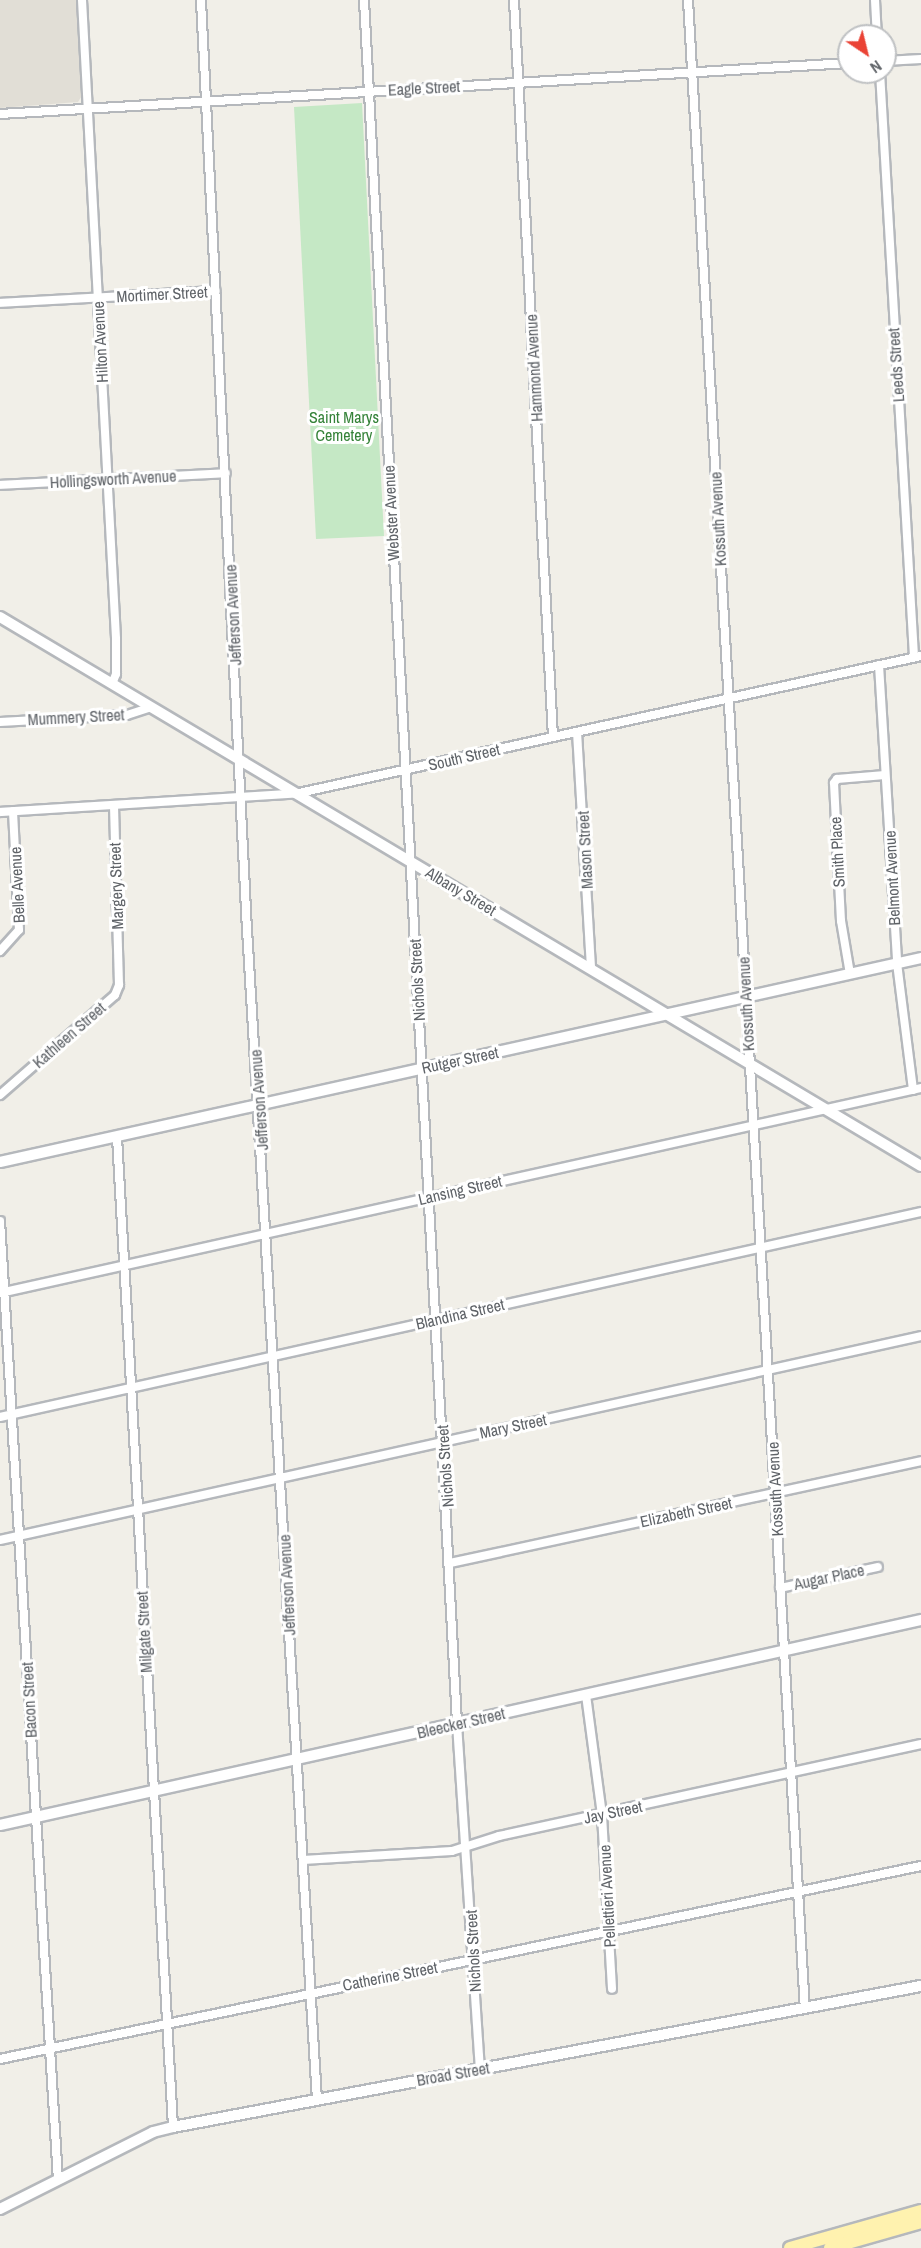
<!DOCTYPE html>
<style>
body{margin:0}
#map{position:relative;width:921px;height:2248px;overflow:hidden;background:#f1efe8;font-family:"Archivo Narrow",sans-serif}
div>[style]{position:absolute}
.education>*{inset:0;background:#e1ded6}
.green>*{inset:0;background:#c5e8c5}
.roads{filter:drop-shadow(2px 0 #b5b8bc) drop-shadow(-2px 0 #b5b8bc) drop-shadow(0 2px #b5b8bc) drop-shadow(0 -2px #b5b8bc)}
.street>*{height:8px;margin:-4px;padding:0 4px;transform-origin:4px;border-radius:4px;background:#fff}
.secondary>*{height:10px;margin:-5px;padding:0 5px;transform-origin:5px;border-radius:5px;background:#fff}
.primary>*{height:12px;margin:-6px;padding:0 6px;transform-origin:6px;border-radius:6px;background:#fff2af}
span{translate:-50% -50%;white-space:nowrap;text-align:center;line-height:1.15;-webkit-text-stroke:6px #fff;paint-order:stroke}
.street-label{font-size:16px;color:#5f6368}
.park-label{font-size:16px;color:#348238}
.north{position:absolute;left:837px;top:24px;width:60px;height:60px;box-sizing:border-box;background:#fff;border:2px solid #bfc1c3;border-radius:50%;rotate:145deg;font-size:16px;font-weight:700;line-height:24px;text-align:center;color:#5f6368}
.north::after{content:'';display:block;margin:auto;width:21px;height:27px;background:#ea4335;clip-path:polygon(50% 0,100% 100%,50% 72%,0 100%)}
</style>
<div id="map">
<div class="education">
<div style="clip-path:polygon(0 0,78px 0,83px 94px,78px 102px,0 108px)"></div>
</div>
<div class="green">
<div style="clip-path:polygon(362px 103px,384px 536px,316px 539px,294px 107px)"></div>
</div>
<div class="roads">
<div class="street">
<div style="left:82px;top:0;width:640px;rotate:86.95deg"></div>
<div style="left:116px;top:639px;width:35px;rotate:90deg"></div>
<div style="left:116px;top:674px;width:11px;rotate:112deg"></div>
<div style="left:201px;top:0;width:930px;rotate:87.17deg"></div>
<div style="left:247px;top:929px;width:1172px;rotate:86.58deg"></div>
<div style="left:364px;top:0;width:1727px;rotate:86.91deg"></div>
<div style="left:457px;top:1724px;width:347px;rotate:86.2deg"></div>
<div style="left:514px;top:0;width:737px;rotate:86.97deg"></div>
<div style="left:688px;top:0;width:2011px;rotate:86.67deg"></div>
<div style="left:875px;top:0;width:36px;rotate:87deg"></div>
<div style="left:885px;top:61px;width:36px;rotate:-3deg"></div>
<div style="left:880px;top:72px;width:586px;rotate:86.67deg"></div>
<div style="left:0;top:114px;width:851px;rotate:-3.44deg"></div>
<div style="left:0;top:303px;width:216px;rotate:-3.2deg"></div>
<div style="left:0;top:485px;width:226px;rotate:-3deg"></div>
<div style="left:879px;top:665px;width:299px;rotate:86.5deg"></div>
<div style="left:897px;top:963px;width:128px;rotate:82.8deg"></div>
<div style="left:0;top:722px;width:127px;rotate:-3.2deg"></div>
<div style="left:127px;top:715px;width:25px;rotate:-18deg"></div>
<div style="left:577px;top:732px;width:237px;rotate:86.6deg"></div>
<div style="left:0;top:812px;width:300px;rotate:-3.6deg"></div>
<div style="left:299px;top:793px;width:637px;rotate:-12.42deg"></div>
<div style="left:0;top:951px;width:28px;rotate:-48deg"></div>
<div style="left:19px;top:930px;width:119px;rotate:-92.9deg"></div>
<div style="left:850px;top:974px;width:54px;rotate:-99.6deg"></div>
<div style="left:841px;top:921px;width:138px;rotate:-92.9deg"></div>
<div style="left:834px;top:783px;width:5px;rotate:-53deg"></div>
<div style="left:837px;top:779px;width:48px;rotate:-4.8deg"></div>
<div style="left:0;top:1095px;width:152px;rotate:-41deg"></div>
<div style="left:115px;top:995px;width:11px;rotate:-68deg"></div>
<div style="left:119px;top:985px;width:179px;rotate:-91.6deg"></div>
<div style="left:117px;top:1137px;width:992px;rotate:86.76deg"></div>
<div style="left:0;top:1221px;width:960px;rotate:86.54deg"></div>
<div style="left:0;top:1293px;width:944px;rotate:-12.55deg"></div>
<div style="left:0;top:1417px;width:944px;rotate:-12.55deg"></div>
<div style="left:0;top:1540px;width:943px;rotate:-12.49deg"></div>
<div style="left:450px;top:1563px;width:482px;rotate:-12.2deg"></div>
<div style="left:780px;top:1588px;width:100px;rotate:-12.1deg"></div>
<div style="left:586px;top:1695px;width:121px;rotate:82.4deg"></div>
<div style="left:602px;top:1815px;width:174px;rotate:86.7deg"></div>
<div style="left:303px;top:1860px;width:149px;rotate:-3.5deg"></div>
<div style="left:452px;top:1851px;width:49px;rotate:-17.7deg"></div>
<div style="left:499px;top:1836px;width:432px;rotate:-12.3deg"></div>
<div style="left:0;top:2059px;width:941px;rotate:-11.84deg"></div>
</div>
<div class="secondary">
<div style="left:0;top:617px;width:1072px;rotate:30.8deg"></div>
<div style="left:0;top:1162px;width:943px;rotate:-12.49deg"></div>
<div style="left:0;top:1825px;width:944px;rotate:-12.55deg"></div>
<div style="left:0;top:2209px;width:171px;rotate:-26.7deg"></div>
<div style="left:153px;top:2132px;width:21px;rotate:-14deg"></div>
<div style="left:173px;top:2127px;width:761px;rotate:-10.68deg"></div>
</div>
<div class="primary">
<div style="left:790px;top:2248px;width:136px;rotate:-15.8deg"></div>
<div style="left:830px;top:2248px;width:95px;rotate:-15.9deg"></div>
</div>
</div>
<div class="street-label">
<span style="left:424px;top:88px;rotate:-3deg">Eagle Street</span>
<span style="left:162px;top:294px;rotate:-3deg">Mortimer Street</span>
<span style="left:100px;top:342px;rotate:-93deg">Hilton Avenue</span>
<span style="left:896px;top:365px;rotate:-94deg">Leeds Street</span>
<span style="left:534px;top:368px;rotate:-93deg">Hammond Avenue</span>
<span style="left:113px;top:479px;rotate:-3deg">Hollingsworth Avenue</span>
<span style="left:391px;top:513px;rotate:-93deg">Webster Avenue</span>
<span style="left:718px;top:519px;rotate:-93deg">Kossuth Avenue</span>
<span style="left:233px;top:615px;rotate:-93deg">Jefferson Avenue</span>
<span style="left:76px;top:717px;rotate:-3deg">Mummery Street</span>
<span style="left:464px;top:757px;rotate:-13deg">South Street</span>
<span style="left:585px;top:850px;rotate:-93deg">Mason Street</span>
<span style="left:837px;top:852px;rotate:-93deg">Smith Place</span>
<span style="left:892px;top:878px;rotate:-93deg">Belmont Avenue</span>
<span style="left:17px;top:885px;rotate:-93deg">Belle Avenue</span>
<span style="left:116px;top:886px;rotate:-92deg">Margery Street</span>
<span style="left:461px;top:891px;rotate:31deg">Albany Street</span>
<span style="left:417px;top:980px;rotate:-93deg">Nichols Street</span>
<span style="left:746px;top:1004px;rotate:-93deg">Kossuth Avenue</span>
<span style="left:69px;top:1035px;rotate:-41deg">Kathleen Street</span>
<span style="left:460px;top:1060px;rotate:-12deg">Rutger Street</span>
<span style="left:259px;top:1100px;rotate:-94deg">Jefferson Avenue</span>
<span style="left:460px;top:1190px;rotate:-13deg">Lansing Street</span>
<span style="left:460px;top:1314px;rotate:-13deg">Blandina Street</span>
<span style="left:513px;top:1426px;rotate:-12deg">Mary Street</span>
<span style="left:445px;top:1466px;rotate:-94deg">Nichols Street</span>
<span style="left:775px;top:1489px;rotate:-93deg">Kossuth Avenue</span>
<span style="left:686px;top:1512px;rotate:-12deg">Elizabeth Street</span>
<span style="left:829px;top:1577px;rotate:-12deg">Augar Place</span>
<span style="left:287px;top:1585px;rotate:-93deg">Jefferson Avenue</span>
<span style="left:144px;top:1632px;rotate:-93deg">Milgate Street</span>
<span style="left:29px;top:1700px;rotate:-93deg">Bacon Street</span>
<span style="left:461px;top:1723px;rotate:-13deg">Bleecker Street</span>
<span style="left:613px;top:1812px;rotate:-12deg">Jay Street</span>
<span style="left:607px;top:1896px;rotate:-93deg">Pellettieri Avenue</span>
<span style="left:473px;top:1951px;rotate:-93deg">Nichols Street</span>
<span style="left:390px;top:1976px;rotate:-11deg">Catherine Street</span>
<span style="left:453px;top:2074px;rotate:-10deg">Broad Street</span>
</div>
<div class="park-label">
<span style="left:344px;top:426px">Saint Marys<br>Cemetery</span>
</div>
<div class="north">N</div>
</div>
